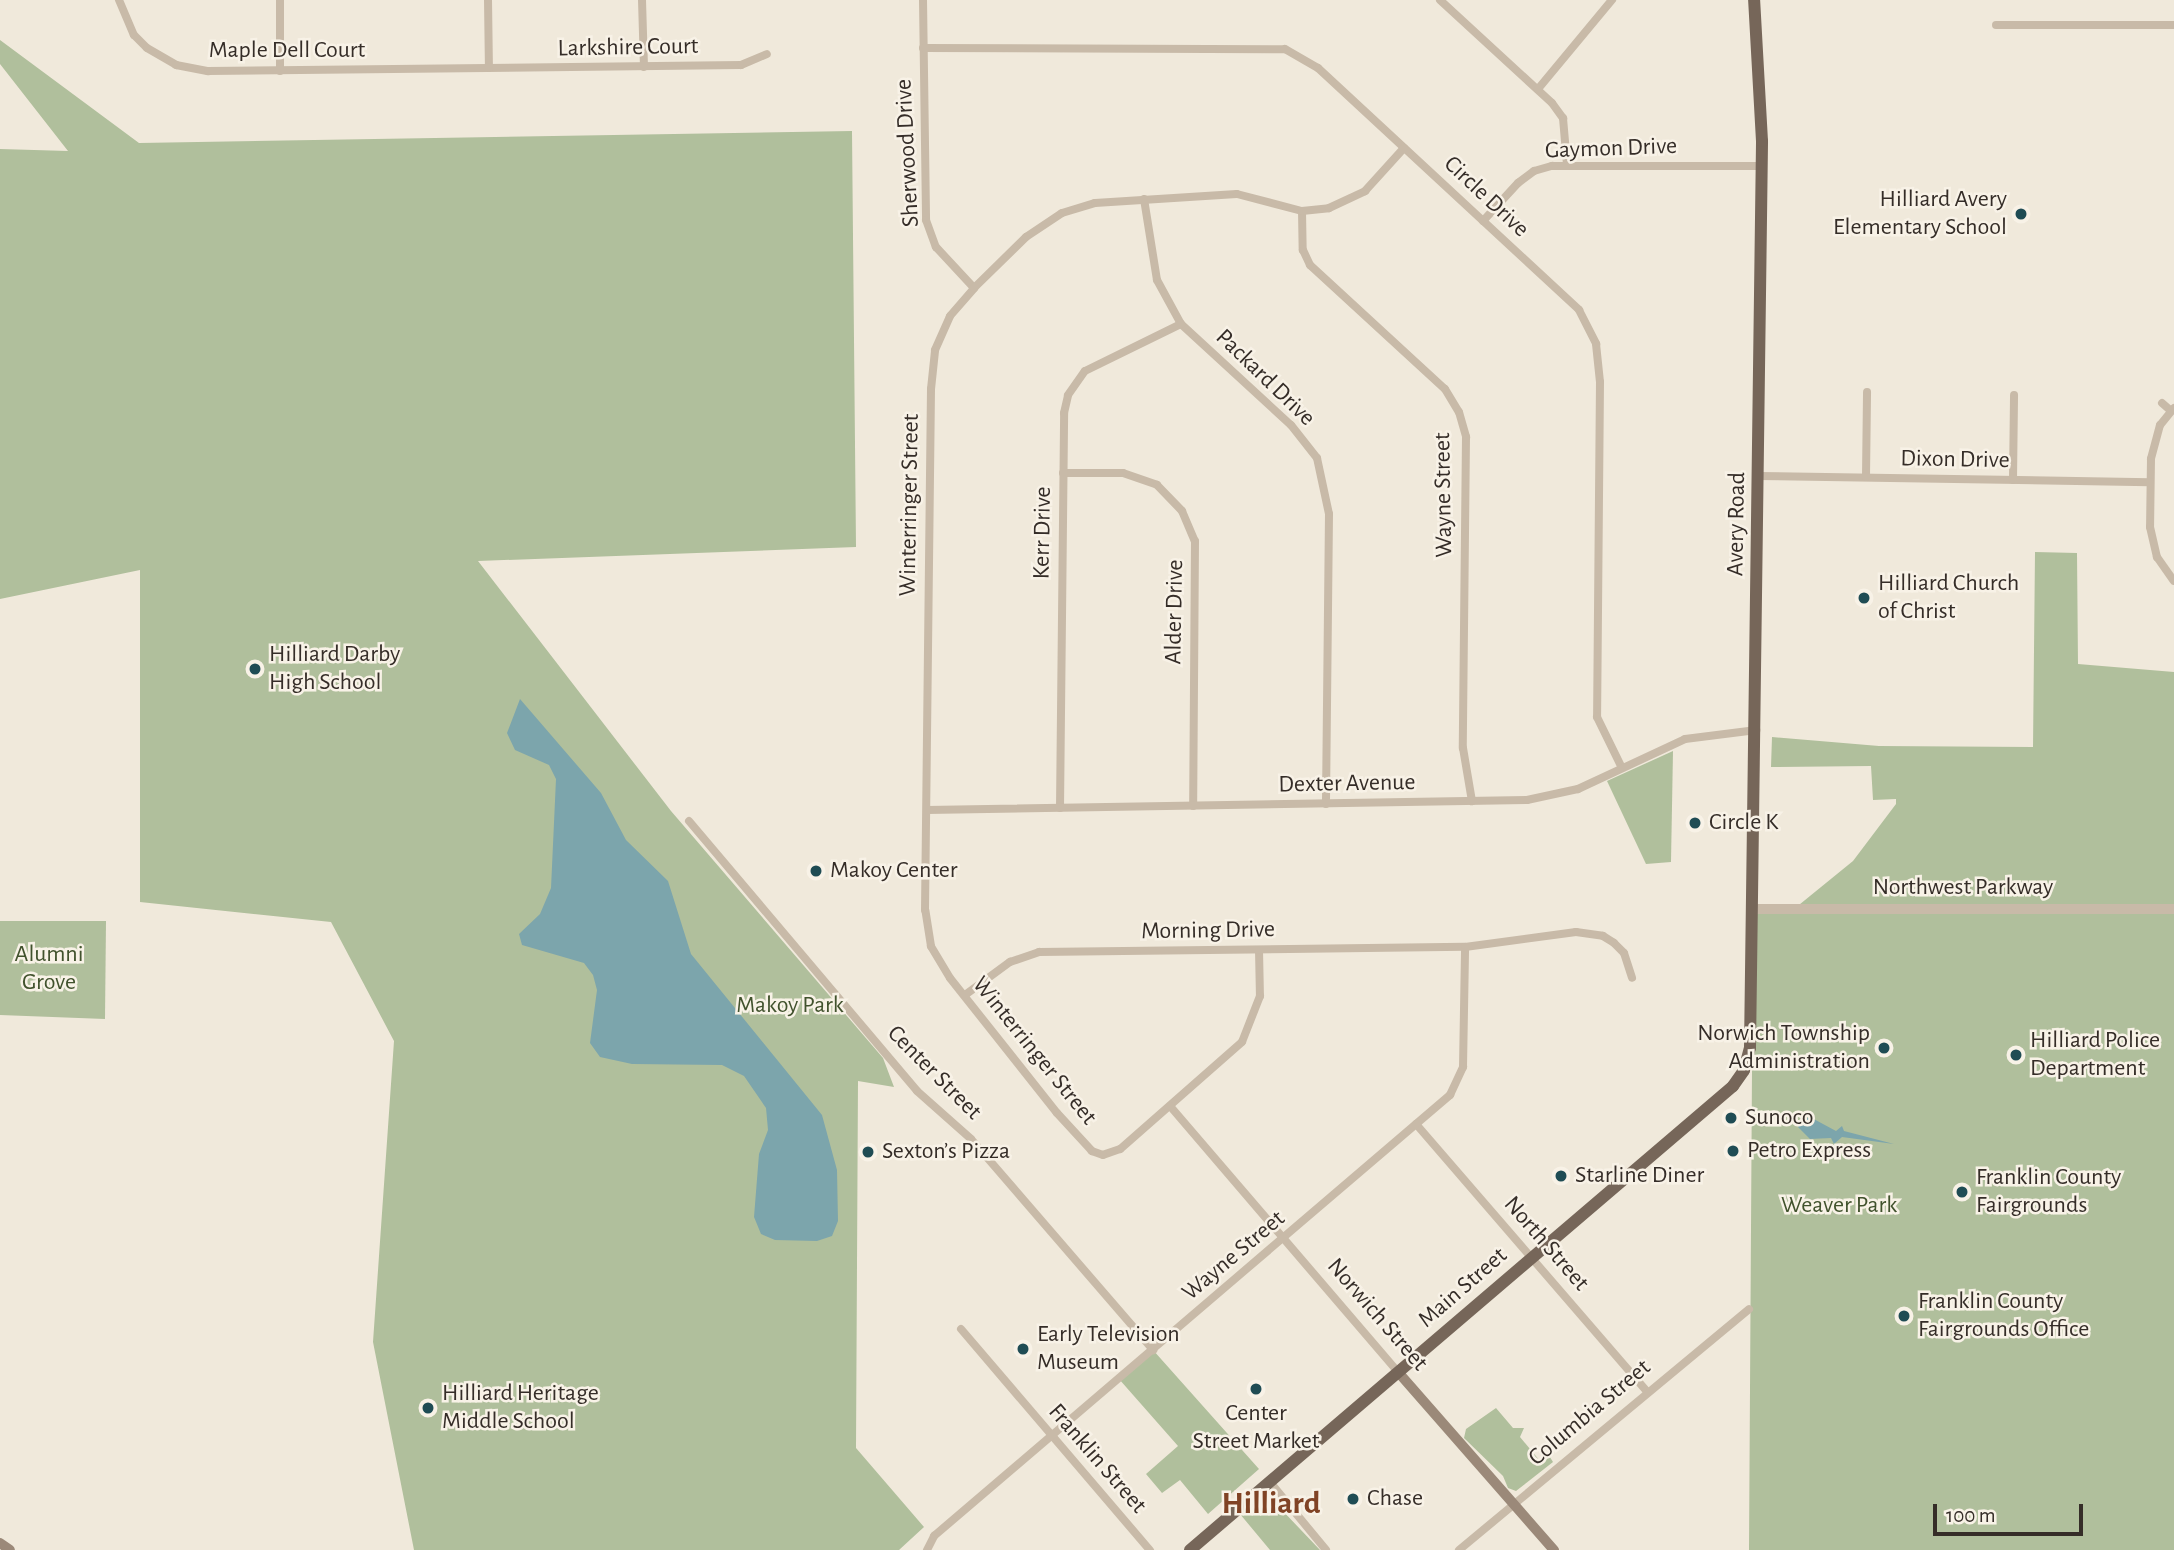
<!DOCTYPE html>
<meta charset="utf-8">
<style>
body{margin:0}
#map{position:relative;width:2174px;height:1550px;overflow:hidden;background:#f0e9db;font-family:"Alegreya Sans",sans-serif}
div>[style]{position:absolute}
.green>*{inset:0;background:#b0bf9c}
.water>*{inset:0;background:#7ca5ac}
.minor>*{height:8px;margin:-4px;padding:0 4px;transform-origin:4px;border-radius:4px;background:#c8baa8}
.tertiary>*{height:10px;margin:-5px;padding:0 5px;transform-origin:5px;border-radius:5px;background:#c8baa8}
.secondary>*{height:10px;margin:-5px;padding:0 5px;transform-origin:5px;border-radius:5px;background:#9b8979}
.primary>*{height:12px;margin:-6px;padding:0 6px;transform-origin:6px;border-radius:6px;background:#766659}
.dots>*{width:19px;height:19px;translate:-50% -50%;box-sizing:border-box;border:4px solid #f8f2e7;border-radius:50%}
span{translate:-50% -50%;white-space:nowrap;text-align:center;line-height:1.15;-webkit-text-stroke:5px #f8f2e7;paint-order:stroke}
.street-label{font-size:24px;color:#352d28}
.poi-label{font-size:24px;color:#352d28}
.right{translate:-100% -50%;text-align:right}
.left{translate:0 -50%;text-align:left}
.park-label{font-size:24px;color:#41522d}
.district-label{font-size:32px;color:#804325;font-weight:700}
.scale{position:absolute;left:1933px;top:1504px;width:150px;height:32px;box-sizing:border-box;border:4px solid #352d28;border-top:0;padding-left:9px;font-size:21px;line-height:24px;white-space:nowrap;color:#352d28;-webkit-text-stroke:5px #f8f2e7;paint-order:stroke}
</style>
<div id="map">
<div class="green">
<div style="clip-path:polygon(0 40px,139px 143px,852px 131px,856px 547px,478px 561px,671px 811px,883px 1058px,894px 1087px,858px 1081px,856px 1448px,924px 1527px,899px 1550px,414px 1550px,373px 1342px,394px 1041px,331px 922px,140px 902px,140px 570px,0 599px,0 149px,68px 151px,0 64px)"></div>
<div style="clip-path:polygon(2035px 552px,2077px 553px,2078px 664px,2174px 672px,2174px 1550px,1749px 1550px,1753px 909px,1794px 909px,1853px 861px,1896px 804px,1896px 799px,1873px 800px,1871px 766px,1771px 767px,1772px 737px,1879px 746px,2033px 747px)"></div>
<div style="clip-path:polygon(1673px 751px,1671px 862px,1646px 864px,1607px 781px)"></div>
<div style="clip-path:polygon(0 921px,106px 921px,105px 1019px,0 1015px)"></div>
<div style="clip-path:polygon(1153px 1350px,1259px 1469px,1208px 1514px,1180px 1480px,1162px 1493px,1146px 1474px,1178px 1446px,1119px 1379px)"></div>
<div style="clip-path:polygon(1496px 1408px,1513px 1428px,1524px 1428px,1520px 1437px,1540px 1461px,1548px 1454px,1553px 1462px,1516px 1491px,1508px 1488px,1503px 1476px,1464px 1438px,1466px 1429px)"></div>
<div style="clip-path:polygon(1262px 1495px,1277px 1498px,1281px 1509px,1320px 1550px,1270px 1550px,1240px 1514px)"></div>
</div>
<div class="water">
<div style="clip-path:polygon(520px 699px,601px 793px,626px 840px,668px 881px,691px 954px,822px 1115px,837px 1170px,838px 1221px,832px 1236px,817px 1241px,775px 1240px,761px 1234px,754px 1217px,759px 1154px,768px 1130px,766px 1108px,744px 1076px,722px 1065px,632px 1064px,600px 1057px,590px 1043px,597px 990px,593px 975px,584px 963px,522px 945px,519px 934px,540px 914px,551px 888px,556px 779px,549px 765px,515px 750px,507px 733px)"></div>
<div style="clip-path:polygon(1810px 1117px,1836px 1131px,1842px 1126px,1844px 1131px,1894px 1144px,1842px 1137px,1834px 1144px,1831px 1138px,1810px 1139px,1798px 1127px,1800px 1120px)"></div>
</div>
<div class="minor">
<div style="left:119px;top:0;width:38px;rotate:67deg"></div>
<div style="left:134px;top:35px;width:18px;rotate:45deg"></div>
<div style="left:147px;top:48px;width:34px;rotate:30deg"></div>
<div style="left:176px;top:65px;width:33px;rotate:11deg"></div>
<div style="left:208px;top:71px;width:533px;rotate:-0.64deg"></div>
<div style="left:741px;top:65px;width:28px;rotate:-23deg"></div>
<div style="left:280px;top:0;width:71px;rotate:90deg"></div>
<div style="left:488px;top:0;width:68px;rotate:89.2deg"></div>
<div style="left:642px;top:0;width:67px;rotate:88.3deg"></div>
<div style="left:923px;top:0;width:220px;rotate:89.2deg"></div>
<div style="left:926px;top:220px;width:29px;rotate:70deg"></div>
<div style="left:936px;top:247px;width:56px;rotate:47.2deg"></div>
<div style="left:1440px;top:0;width:152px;rotate:42.6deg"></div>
<div style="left:1552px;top:103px;width:19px;rotate:54deg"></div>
<div style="left:1563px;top:118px;width:47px;rotate:85.1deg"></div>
<div style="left:1996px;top:25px;width:178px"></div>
<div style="left:923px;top:48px;width:362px;rotate:0.2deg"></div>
<div style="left:1285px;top:49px;width:38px;rotate:30deg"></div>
<div style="left:1318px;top:68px;width:356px;rotate:42.8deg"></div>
<div style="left:1579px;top:310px;width:38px;rotate:63deg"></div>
<div style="left:1596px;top:344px;width:38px;rotate:84deg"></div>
<div style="left:1600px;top:382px;width:335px;rotate:90.5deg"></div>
<div style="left:1597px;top:717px;width:55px;rotate:63.9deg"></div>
<div style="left:1538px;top:89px;width:116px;rotate:-50.3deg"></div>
<div style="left:1144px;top:199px;width:82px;rotate:80.9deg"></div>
<div style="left:1157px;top:280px;width:50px;rotate:61.4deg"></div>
<div style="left:1181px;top:324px;width:149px;rotate:42.6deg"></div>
<div style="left:1291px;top:425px;width:42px;rotate:51.8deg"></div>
<div style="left:1317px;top:458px;width:57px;rotate:77.9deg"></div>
<div style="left:1329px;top:514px;width:290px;rotate:90.6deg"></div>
<div style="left:1302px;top:211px;width:39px;rotate:89deg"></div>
<div style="left:1303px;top:250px;width:17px;rotate:65deg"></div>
<div style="left:1310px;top:265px;width:183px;rotate:42.6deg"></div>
<div style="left:1445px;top:389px;width:27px;rotate:59deg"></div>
<div style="left:1459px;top:412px;width:26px;rotate:74deg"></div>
<div style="left:1466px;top:437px;width:311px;rotate:90.6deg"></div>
<div style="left:1463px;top:748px;width:54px;rotate:80.4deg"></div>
<div style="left:1483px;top:221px;width:52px;rotate:-47.4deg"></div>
<div style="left:1518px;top:183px;width:20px;rotate:-37deg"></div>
<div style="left:1534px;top:171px;width:19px;rotate:-16deg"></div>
<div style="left:1552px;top:166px;width:209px"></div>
<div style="left:2162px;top:403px;width:11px;rotate:41deg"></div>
<div style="left:2174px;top:408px;width:22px;rotate:129deg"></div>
<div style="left:2160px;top:425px;width:35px;rotate:105deg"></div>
<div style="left:2151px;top:459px;width:68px;rotate:90.8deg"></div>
<div style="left:2150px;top:527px;width:31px;rotate:77deg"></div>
<div style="left:2157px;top:557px;width:29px;rotate:55deg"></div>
<div style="left:1063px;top:473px;width:60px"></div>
<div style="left:1123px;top:473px;width:36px;rotate:19deg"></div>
<div style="left:1157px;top:485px;width:36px;rotate:46deg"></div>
<div style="left:1182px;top:511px;width:33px;rotate:67deg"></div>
<div style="left:1195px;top:541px;width:265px;rotate:90.4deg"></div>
<div style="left:1758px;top:476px;width:392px;rotate:0.9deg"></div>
<div style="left:1866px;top:477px;width:85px;rotate:-89.3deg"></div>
<div style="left:2013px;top:480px;width:85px;rotate:-89.3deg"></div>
<div style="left:1060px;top:808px;width:395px;rotate:-89.4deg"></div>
<div style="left:1064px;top:413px;width:18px;rotate:-77deg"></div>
<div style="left:1068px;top:395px;width:29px;rotate:-55deg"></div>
<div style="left:1085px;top:371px;width:107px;rotate:-26.1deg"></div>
<div style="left:927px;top:810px;width:600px;rotate:-0.95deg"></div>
<div style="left:1527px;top:800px;width:52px;rotate:-12.2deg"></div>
<div style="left:1578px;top:789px;width:118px;rotate:-25deg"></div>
<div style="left:1685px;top:739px;width:72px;rotate:-7.2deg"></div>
<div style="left:689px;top:821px;width:353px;rotate:49.8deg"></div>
<div style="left:917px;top:1091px;width:72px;rotate:41.6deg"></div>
<div style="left:971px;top:1139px;width:279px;rotate:49.2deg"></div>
<div style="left:1259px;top:950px;width:46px;rotate:88.8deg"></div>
<div style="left:1260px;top:996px;width:49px;rotate:111.4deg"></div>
<div style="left:1242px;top:1042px;width:162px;rotate:138.7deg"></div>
<div style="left:1120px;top:1149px;width:18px;rotate:161deg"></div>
<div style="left:1103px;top:1155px;width:12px;rotate:-160deg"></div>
<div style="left:1092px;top:1151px;width:52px;rotate:-132.6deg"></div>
<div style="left:1057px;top:1113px;width:172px;rotate:-128.4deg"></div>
<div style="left:950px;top:978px;width:37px;rotate:-121deg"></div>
<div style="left:931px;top:946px;width:36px;rotate:-99deg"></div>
<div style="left:925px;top:910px;width:521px;rotate:-89.34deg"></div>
<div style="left:931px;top:389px;width:39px;rotate:-84deg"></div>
<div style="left:935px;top:350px;width:37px;rotate:-66deg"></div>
<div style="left:950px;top:316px;width:37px;rotate:-49deg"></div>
<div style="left:974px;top:288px;width:73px;rotate:-44.4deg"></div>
<div style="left:1026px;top:237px;width:43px;rotate:-33.7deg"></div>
<div style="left:1062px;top:213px;width:34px;rotate:-17deg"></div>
<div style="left:1095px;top:203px;width:142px;rotate:-3.6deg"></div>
<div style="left:1237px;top:194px;width:67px;rotate:14.7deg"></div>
<div style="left:1302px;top:211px;width:27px;rotate:-6deg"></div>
<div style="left:1329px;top:208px;width:40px;rotate:-25deg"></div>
<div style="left:1365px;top:191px;width:58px;rotate:-47.8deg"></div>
<div style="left:965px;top:995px;width:56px;rotate:-36.3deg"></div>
<div style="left:1010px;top:962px;width:31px;rotate:-19deg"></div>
<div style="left:1039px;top:952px;width:426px;rotate:-0.7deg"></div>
<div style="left:1465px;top:947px;width:112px;rotate:-7.7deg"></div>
<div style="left:1576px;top:932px;width:27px;rotate:8deg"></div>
<div style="left:1603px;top:936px;width:13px;rotate:32deg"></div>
<div style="left:1614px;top:943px;width:14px;rotate:45deg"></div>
<div style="left:1624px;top:953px;width:26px;rotate:72deg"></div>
<div style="left:1170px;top:1106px;width:350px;rotate:49.4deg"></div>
<div style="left:1416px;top:1124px;width:352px;rotate:49.2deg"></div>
<div style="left:961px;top:1329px;width:291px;rotate:49.5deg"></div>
<div style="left:1270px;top:1482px;width:88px;rotate:50.5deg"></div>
<div style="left:927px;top:1550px;width:16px;rotate:-63deg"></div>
<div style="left:934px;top:1536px;width:679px;rotate:-40.52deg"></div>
<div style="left:1450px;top:1095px;width:31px;rotate:-65deg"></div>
<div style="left:1463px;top:1067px;width:120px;rotate:-89deg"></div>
<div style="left:1459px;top:1550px;width:377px;rotate:-39.7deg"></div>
</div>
<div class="tertiary">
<div style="left:1753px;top:909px;width:421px"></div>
</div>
<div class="secondary">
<div style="left:1398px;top:1372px;width:237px;rotate:48.8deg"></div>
<div style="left:0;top:1543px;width:12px;rotate:35deg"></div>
</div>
<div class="primary">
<div style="left:1190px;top:1550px;width:714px;rotate:-40.51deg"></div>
<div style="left:1733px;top:1086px;width:19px;rotate:-55deg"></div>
<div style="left:1744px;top:1070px;width:23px;rotate:-75deg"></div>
<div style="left:1750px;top:1048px;width:907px;rotate:-89.24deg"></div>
<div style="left:1762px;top:141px;width:141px;rotate:-93.2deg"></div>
</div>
<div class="dots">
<div style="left:2021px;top:214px;background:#1f4c54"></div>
<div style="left:1864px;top:598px;background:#1f4c54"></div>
<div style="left:255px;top:669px;background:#1f4c54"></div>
<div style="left:1695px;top:823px;background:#1f4c54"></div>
<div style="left:816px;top:871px;background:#1f4c54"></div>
<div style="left:1884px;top:1048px;background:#1f4c54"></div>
<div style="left:2016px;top:1055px;background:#1f4c54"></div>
<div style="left:1731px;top:1118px;background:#1f4c54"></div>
<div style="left:1733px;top:1151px;background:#1f4c54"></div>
<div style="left:868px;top:1152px;background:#1f4c54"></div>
<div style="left:1561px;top:1176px;background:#1f4c54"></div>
<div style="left:1962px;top:1192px;background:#1f4c54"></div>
<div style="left:1904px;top:1316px;background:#1f4c54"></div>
<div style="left:1023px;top:1349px;background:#1f4c54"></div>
<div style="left:1256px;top:1389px;background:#1f4c54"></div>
<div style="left:428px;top:1408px;background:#1f4c54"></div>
<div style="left:1353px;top:1499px;background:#1f4c54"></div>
</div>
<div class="street-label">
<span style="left:628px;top:48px;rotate:-1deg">Larkshire Court</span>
<span style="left:287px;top:51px">Maple Dell Court</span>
<span style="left:1611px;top:149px;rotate:-2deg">Gaymon Drive</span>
<span style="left:908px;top:153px;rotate:-93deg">Sherwood Drive</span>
<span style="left:1486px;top:197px;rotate:43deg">Circle Drive</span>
<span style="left:1265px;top:378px;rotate:44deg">Packard Drive</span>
<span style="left:1955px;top:460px;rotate:1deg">Dixon Drive</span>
<span style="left:1444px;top:495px;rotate:-91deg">Wayne Street</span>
<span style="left:910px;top:505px;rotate:-89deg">Winterringer Street</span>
<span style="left:1737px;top:524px;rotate:-89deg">Avery Road</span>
<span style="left:1043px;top:533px;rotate:-89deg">Kerr Drive</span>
<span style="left:1175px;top:612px;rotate:-89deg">Alder Drive</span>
<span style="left:1347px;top:784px;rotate:-1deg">Dexter Avenue</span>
<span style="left:1963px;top:888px">Northwest Parkway</span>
<span style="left:1208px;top:931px;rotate:-1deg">Morning Drive</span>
<span style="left:1034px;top:1051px;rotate:51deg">Winterringer Street</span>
<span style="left:934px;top:1073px;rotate:45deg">Center Street</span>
<span style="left:1546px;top:1244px;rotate:49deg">North Street</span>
<span style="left:1234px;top:1256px;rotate:-40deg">Wayne Street</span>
<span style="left:1463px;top:1288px;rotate:-41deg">Main Street</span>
<span style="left:1377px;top:1315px;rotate:49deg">Norwich Street</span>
<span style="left:1590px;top:1413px;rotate:-40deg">Columbia Street</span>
<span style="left:1097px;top:1459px;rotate:49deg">Franklin Street</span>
</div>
<div class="poi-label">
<span class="right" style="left:2007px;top:214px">Hilliard Avery<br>Elementary School</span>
<span class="left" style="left:1878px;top:598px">Hilliard Church<br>of Christ</span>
<span class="left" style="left:269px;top:669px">Hilliard Darby<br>High School</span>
<span class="left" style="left:1709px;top:823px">Circle K</span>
<span class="left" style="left:830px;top:871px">Makoy Center</span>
<span class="right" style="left:1870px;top:1048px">Norwich Township<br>Administration</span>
<span class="left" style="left:2030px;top:1055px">Hilliard Police<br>Department</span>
<span class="left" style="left:1745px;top:1118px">Sunoco</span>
<span class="left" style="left:1747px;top:1151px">Petro Express</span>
<span class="left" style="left:882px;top:1152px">Sexton’s Pizza</span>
<span class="left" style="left:1575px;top:1176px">Starline Diner</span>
<span class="left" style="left:1976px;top:1192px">Franklin County<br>Fairgrounds</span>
<span class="left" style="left:1918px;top:1316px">Franklin County<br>Fairgrounds Office</span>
<span class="left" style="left:1037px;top:1349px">Early Television<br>Museum</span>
<span class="left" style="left:442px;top:1408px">Hilliard Heritage<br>Middle School</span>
<span style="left:1256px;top:1428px">Center<br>Street Market</span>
<span class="left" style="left:1367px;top:1499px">Chase</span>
</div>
<div class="park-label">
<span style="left:49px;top:969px">Alumni<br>Grove</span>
<span style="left:790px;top:1006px">Makoy Park</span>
<span style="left:1839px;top:1206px">Weaver Park</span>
</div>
<div class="district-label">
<span style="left:1271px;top:1503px">Hilliard</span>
</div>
<div class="scale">100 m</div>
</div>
